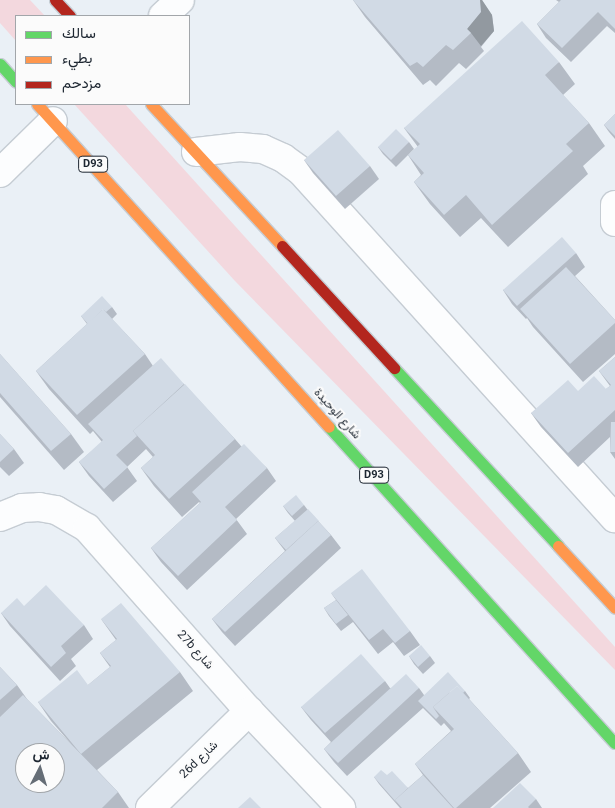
<!DOCTYPE html>
<meta charset="utf-8">
<style>
body{margin:0}
#map{position:relative;width:615px;height:808px;overflow:hidden;background:#eaf0f6;font-family:Roboto,Vazirmatn,sans-serif}
div>[style]{position:absolute}
.green>*{inset:0;background:#f3d8de}
.roads{filter:drop-shadow(1px 0 #c5ccd3) drop-shadow(-1px 0 #c5ccd3) drop-shadow(0 1px #c5ccd3) drop-shadow(0 -1px #c5ccd3)}
.street>*{height:28px;margin:-14px;padding:0 14px;transform-origin:14px;border-radius:14px;background:#fcfdfe}
.fast>*{height:11px;margin:-5.5px;padding:0 5.5px;transform-origin:5.5px;border-radius:5.5px;background:#63d668}
.slow>*{height:11px;margin:-5.5px;padding:0 5.5px;transform-origin:5.5px;border-radius:5.5px;background:#ff974d}
.jam>*{height:11px;margin:-5.5px;padding:0 5.5px;transform-origin:5.5px;border-radius:5.5px;background:#b3261e}
.wall>*{inset:0;background:#b4bbc5}
.shaded-wall>*{inset:0;background:#9299a0}
.building>*{inset:0;background:#d1dae5}
span{translate:-50% -50%;white-space:nowrap;text-align:center;line-height:1.15;-webkit-text-stroke:4px #fbfbfb;paint-order:stroke}
.shield-label span{padding:1px 4px;background:#fbfbfb;border:1px solid;border-radius:4px;-webkit-text-stroke-width:0}
.shield-label{font-size:11px;color:#1d2631;font-weight:700}
.street-label{font-size:12px;color:#1d2631}
.legend{position:absolute;left:15px;top:15px;width:175px;height:90px;box-sizing:border-box;background:#fbfbfb;border:1px solid #a2a6aa;margin:0;padding:6px 9px;list-style:none;font-size:15px;color:#1d2631}
.legend li{display:flex;align-items:center;gap:10px;height:25px}
.legend b{width:25px;border:1px solid #a2a6aa}
.north{position:absolute;left:15px;top:743px;width:50px;height:50px;box-sizing:border-box;background:#fbfbfb;border:1px solid #a2a6aa;border-radius:50%;rotate:5deg;font-size:14px;font-weight:700;line-height:20px;text-align:center;color:#1d2631}
.north::after{content:'';display:block;margin:auto;width:18px;height:22px;background:#656d76;clip-path:polygon(50% 0,100% 100%,50% 72%,0 100%)}
</style>
<div id="map">
<div class="green">
<div style="clip-path:polygon(0 0,30px 0,45px 16px,16px 16px,16px 41px,0 23px)"></div>
<div style="clip-path:polygon(74px 104px,125px 104px,615px 647px,615px 670px,235px 281px)"></div>
</div>
<div class="roads">
<div class="street">
<div style="left:163px;top:16px;width:23px;rotate:-43deg"></div>
<div style="left:196px;top:152px;width:44px;rotate:-6.5deg"></div>
<div style="left:240px;top:147px;width:23px;rotate:5deg"></div>
<div style="left:263px;top:149px;width:22px;rotate:24deg"></div>
<div style="left:283px;top:158px;width:22px;rotate:36deg"></div>
<div style="left:301px;top:171px;width:468px;rotate:47.9deg"></div>
<div style="left:0;top:173px;width:74px;rotate:-44.5deg"></div>
<div style="left:615px;top:205px;width:17px;rotate:90deg"></div>
<div style="left:0;top:517px;width:24px;rotate:-22deg"></div>
<div style="left:22px;top:508px;width:17px;rotate:-3deg"></div>
<div style="left:39px;top:507px;width:17px;rotate:10deg"></div>
<div style="left:56px;top:510px;width:36px;rotate:30deg"></div>
<div style="left:87px;top:528px;width:244px;rotate:48.5deg"></div>
<div style="left:249px;top:711px;width:134px;rotate:46.5deg"></div>
<div style="left:150px;top:808px;width:139px;rotate:-44.4deg"></div>
</div>
<div class="fast">
<div style="left:0;top:64px;width:24px;rotate:48deg"></div>
<div style="left:394px;top:368px;width:242px;rotate:47.3deg"></div>
<div style="left:329px;top:427px;width:426px;rotate:47.9deg"></div>
</div>
<div class="slow">
<div style="left:37px;top:104px;width:435px;rotate:47.9deg"></div>
<div style="left:151px;top:104px;width:193px;rotate:47.3deg"></div>
<div style="left:558px;top:546px;width:84px;rotate:47.4deg"></div>
</div>
<div class="jam">
<div style="left:55px;top:0;width:22px;rotate:47deg"></div>
<div style="left:282px;top:246px;width:166px;rotate:47.4deg"></div>
</div>
</div>
<div class="wall">
<div style="clip-path:polygon(353px 0,482px 0,492px 15px,494px 31px,481px 47px,484px 51px,466px 69px,459px 63px,436px 86px,430px 80px,423px 85px,365px 17px)"></div>
<div style="clip-path:polygon(556px 0,615px 0,615px 33px,607px 26px,571px 62px,546px 38px,537px 24px,559px 2px)"></div>
<div style="clip-path:polygon(559px 62px,575px 84px,563px 95px,589px 123px,605px 146px,583px 166px,588px 174px,508px 247px,481px 218px,460px 237px,430px 204px,414px 182px,421px 175px,408px 155px,418px 147px,404px 128px)"></div>
<div style="clip-path:polygon(615px 114px,615px 139px,609px 132px,604px 125px)"></div>
<div style="clip-path:polygon(409px 142px,414px 149px,396px 167px,383px 154px,378px 147px)"></div>
<div style="clip-path:polygon(304px 160px,370px 166px,379px 179px,345px 209px,313px 173px)"></div>
<div style="clip-path:polygon(576px 253px,585px 267px,575px 276px,615px 320px,615px 354px,583px 382px,533px 327px,527px 318px,526px 319px,512px 304px,503px 290px)"></div>
<div style="clip-path:polygon(112px 307px,117px 314px,112px 319px,145px 354px,153px 366px,184px 384px,235px 439px,241px 446px,267px 468px,276px 481px,236px 519px,247px 534px,187px 590px,161px 562px,151px 548px,200px 503px,199px 502px,182px 517px,154px 486px,141px 468px,153px 457px,146px 449px,127px 467px,137px 481px,113px 502px,89px 476px,79px 462px,102px 442px,93px 431px,90px 434px,49px 389px,36px 371px,87px 324px,81px 316px)"></div>
<div style="clip-path:polygon(0 354px,71px 434px,84px 452px,64px 470px,0 397px)"></div>
<div style="clip-path:polygon(615px 357px,615px 459px,610px 452px,610px 437px,578px 467px,541px 427px,531px 413px,578px 391px,606px 389px,610px 386px,599px 371px)"></div>
<div style="clip-path:polygon(0 434px,14px 449px,24px 463px,9px 476px,0 467px)"></div>
<div style="clip-path:polygon(304px 505px,307px 509px,331px 535px,341px 548px,235px 646px,222px 632px,212px 619px,285px 551px,275px 538px,295px 521px,288px 513px,283px 506px)"></div>
<div style="clip-path:polygon(331px 593px,410px 631px,420px 645px,404px 656px,393px 642px,378px 654px,353px 622px,341px 631px,329px 616px,324px 608px,336px 600px)"></div>
<div style="clip-path:polygon(24px 606px,84px 625px,93px 639px,71px 659px,76px 666px,60px 681px,10px 626px,1px 613px)"></div>
<div style="clip-path:polygon(101px 619px,180px 672px,193px 691px,97px 770px,118px 792px,129px 808px,0 808px,0 667px,17px 685px,27px 699px,72px 745px,51px 721px,38px 702px,88px 685px,110px 667px,100px 653px,116px 640px)"></div>
<div style="clip-path:polygon(409px 656px,430px 656px,435px 663px,423px 674px,414px 664px)"></div>
<div style="clip-path:polygon(385px 681px,390px 688px,419px 688px,424px 695px,465px 691px,470px 698px,469px 699px,518px 753px,531px 772px,490px 808px,400px 808px,379px 784px,374px 777px,387px 775px,408px 788px,423px 775px,415px 764px,451px 731px,444px 723px,441px 726px,423px 708px,347px 776px,334px 762px,324px 749px,331px 742px,311px 720px,301px 707px)"></div>
<div style="clip-path:polygon(536px 799px,542px 808px,493px 808px)"></div>
</div>
<div class="shaded-wall">
<div style="clip-path:polygon(480px 0,482px 0,492px 15px,494px 31px,481px 46px,471px 33px,467px 29px)"></div>
</div>
<div class="building">
<div style="clip-path:polygon(353px 0,480px 0,481px 12px,467px 29px,471px 33px,453px 50px,446px 45px,423px 67px,417px 62px,410px 66px)"></div>
<div style="clip-path:polygon(561px 0,615px 0,615px 29px,598px 12px,562px 48px,537px 24px)"></div>
<div style="clip-path:polygon(522px 21px,559px 62px,545px 75px,589px 123px,566px 144px,573px 151px,492px 225px,466px 195px,444px 215px,414px 182px,424px 173px,408px 155px,420px 144px,404px 128px)"></div>
<div style="clip-path:polygon(615px 114px,615px 136px,604px 125px)"></div>
<div style="clip-path:polygon(396px 129px,409px 142px,391px 160px,378px 147px)"></div>
<div style="clip-path:polygon(338px 130px,370px 166px,336px 196px,304px 160px)"></div>
<div style="clip-path:polygon(562px 237px,576px 253px,517px 306px,503px 290px)"></div>
<div style="clip-path:polygon(566px 267px,615px 320px,615px 323px,570px 364px,520px 309px)"></div>
<div style="clip-path:polygon(102px 296px,112px 307px,106px 312px,103px 309px,88px 324px,81px 316px)"></div>
<div style="clip-path:polygon(103px 309px,145px 354px,77px 415px,36px 371px)"></div>
<div style="clip-path:polygon(0 354px,71px 434px,51px 451px,0 393px)"></div>
<div style="clip-path:polygon(615px 357px,615px 410px,568px 453px,531px 413px,568px 380px,578px 391px,594px 376px,606px 389px,611px 385px,599px 371px)"></div>
<div style="clip-path:polygon(161px 358px,184px 384px,133px 431px,137px 436px,116px 455px,128px 467px,104px 489px,79px 462px,103px 440px,88px 424px)"></div>
<div style="clip-path:polygon(185px 384px,235px 439px,169px 499px,141px 468px,155px 455px,133px 431px)"></div>
<div style="clip-path:polygon(611px 422px,615px 422px,615px 452px,610px 452px)"></div>
<div style="clip-path:polygon(0 434px,14px 449px,0 462px)"></div>
<div style="clip-path:polygon(244px 444px,267px 468px,225px 507px,237px 520px,178px 576px,151px 548px,201px 502px,192px 492px)"></div>
<div style="clip-path:polygon(296px 495px,304px 505px,292px 516px,283px 506px)"></div>
<div style="clip-path:polygon(308px 509px,319px 521px,318px 521px,286px 550px,275px 538px)"></div>
<div style="clip-path:polygon(318px 521px,331px 535px,225px 632px,212px 619px)"></div>
<div style="clip-path:polygon(362px 569px,410px 631px,395px 643px,383px 629px,369px 640px,331px 593px)"></div>
<div style="clip-path:polygon(46px 585px,84px 625px,61px 646px,66px 653px,51px 667px,1px 613px,17px 598px,24px 606px)"></div>
<div style="clip-path:polygon(336px 600px,348px 615px,336px 624px,324px 608px)"></div>
<div style="clip-path:polygon(121px 603px,180px 672px,81px 754px,38px 702px,77px 670px,88px 685px,111px 666px,100px 653px,117px 639px,101px 619px)"></div>
<div style="clip-path:polygon(421px 645px,430px 656px,418px 667px,409px 656px)"></div>
<div style="clip-path:polygon(361px 654px,385px 681px,325px 733px,301px 707px)"></div>
<div style="clip-path:polygon(0 667px,17px 685px,0 700px)"></div>
<div style="clip-path:polygon(448px 672px,465px 691px,463px 693px,457px 686px,433px 707px,439px 716px,436px 719px,418px 701px)"></div>
<div style="clip-path:polygon(406px 674px,419px 688px,338px 763px,324px 749px)"></div>
<div style="clip-path:polygon(457px 686px,518px 753px,456px 808px,454px 808px,415px 764px,454px 729px,433px 707px)"></div>
<div style="clip-path:polygon(evenodd,23px 695px,118px 792px,102px 808px,0 808px,0 717px,23px 695px,25px 753px,55px 753px,55px 783px,25px 783px,25px 753px)"></div>
<div style="clip-path:polygon(381px 770px,387px 775px,392px 771px,408px 788px,395px 800px,397px 803px,374px 777px)"></div>
<div style="clip-path:polygon(423px 775px,453px 808px,402px 808px,395px 800px)"></div>
<div style="clip-path:polygon(520px 783px,536px 799px,528px 807px,529px 808px,493px 808px)"></div>
<div style="clip-path:polygon(250px 797px,261px 808px,238px 808px)"></div>
</div>
<div class="shield-label">
<span style="left:93px;top:164px">D93</span>
<span style="left:374px;top:475px">D93</span>
</div>
<div class="street-label">
<span style="left:337px;top:414px;rotate:48deg">شارع الوحيدة</span>
<span style="left:195px;top:650px;rotate:48deg">27b شارع</span>
<span style="left:199px;top:760px;rotate:-44deg">26d شارع</span>
</div>
<ul class="legend">
<li><b style="height:6px;background:#63d668"></b>سالك</li>
<li><b style="height:6px;background:#ff974d"></b>بطيء</li>
<li><b style="height:6px;background:#b3261e"></b>مزدحم</li>
</ul>
<div class="north">ش</div>
</div>
